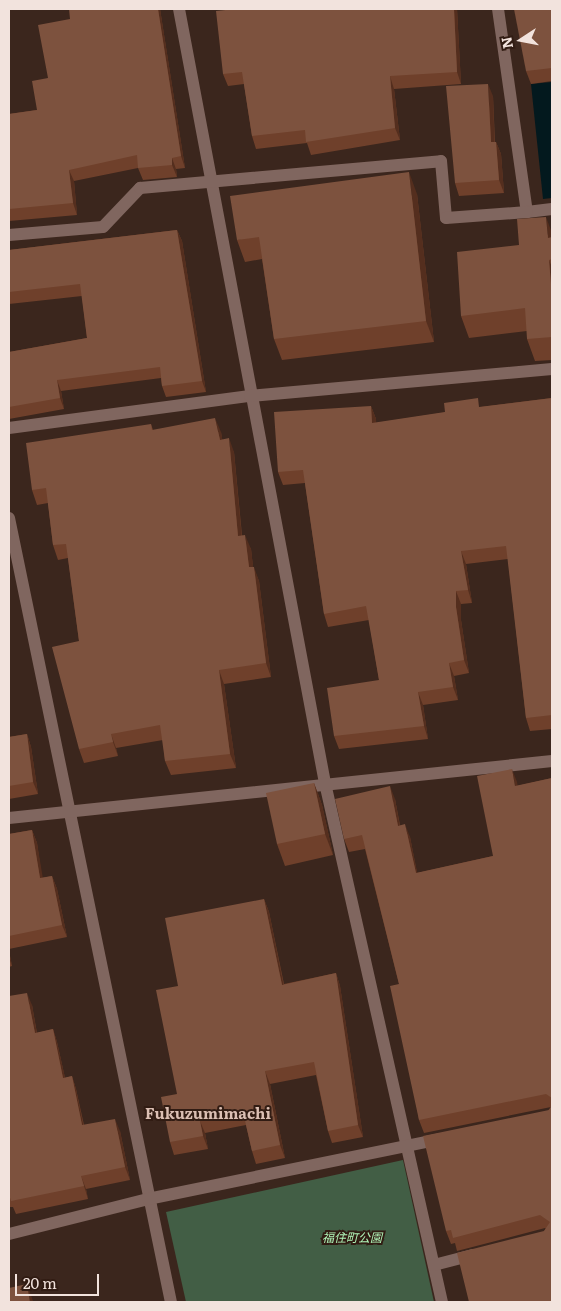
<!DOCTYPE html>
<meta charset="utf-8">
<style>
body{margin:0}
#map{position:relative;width:561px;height:1311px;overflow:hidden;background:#3b261d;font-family:Literata,"Noto Sans JP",serif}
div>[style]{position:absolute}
.green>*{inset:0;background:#425e45}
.water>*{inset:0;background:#03191e}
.minor>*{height:12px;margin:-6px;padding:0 6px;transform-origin:6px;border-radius:6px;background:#80665f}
.wall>*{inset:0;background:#6f402b}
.shaded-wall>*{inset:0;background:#542e1e}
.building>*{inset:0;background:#7d523e}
span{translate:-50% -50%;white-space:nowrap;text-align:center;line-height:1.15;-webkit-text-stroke:4px #311c13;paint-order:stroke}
.park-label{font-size:12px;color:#b0f5b8;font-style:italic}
.quarter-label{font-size:15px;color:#dbbfb3;font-weight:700}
.frame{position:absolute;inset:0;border:10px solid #f2e3dd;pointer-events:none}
.north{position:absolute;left:496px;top:15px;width:50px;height:50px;-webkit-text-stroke:4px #311c13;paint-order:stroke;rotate:259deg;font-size:14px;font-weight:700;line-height:20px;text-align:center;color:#f2e3dd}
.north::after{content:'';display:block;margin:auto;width:18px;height:22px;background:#f2e3dd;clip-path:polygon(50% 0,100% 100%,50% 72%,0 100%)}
.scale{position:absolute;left:15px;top:1274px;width:84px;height:22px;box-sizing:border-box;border:2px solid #f2e3dd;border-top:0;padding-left:6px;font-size:15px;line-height:18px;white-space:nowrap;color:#f2e3dd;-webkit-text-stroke:4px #311c13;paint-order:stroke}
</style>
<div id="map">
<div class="green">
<div style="clip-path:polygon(403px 1160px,434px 1302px,186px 1302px,166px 1212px)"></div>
</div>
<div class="water">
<div style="clip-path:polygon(552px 82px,552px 198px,543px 199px,531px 84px)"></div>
</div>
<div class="minor">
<div style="left:179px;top:9px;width:788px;rotate:79.32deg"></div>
<div style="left:325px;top:783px;width:532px;rotate:77.3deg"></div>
<div style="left:498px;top:9px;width:205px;rotate:81.9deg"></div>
<div style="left:527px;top:212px;width:25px;rotate:-7deg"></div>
<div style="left:9px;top:235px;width:94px;rotate:-4.9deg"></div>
<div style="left:103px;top:227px;width:54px;rotate:-46.5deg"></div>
<div style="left:140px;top:188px;width:302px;rotate:-5.1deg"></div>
<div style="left:441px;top:161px;width:57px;rotate:85deg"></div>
<div style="left:446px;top:218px;width:81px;rotate:-4.2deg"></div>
<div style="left:9px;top:428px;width:243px;rotate:-7.6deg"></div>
<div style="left:250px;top:396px;width:303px;rotate:-5.1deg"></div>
<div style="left:9px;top:518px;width:801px;rotate:78.33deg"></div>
<div style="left:9px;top:818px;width:546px;rotate:-5.99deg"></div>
<div style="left:9px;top:1234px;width:143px;rotate:-14.1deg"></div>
<div style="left:148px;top:1199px;width:298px;rotate:-11.6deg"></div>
<div style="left:434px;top:1265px;width:40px;rotate:-14.4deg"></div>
</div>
<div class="wall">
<div style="clip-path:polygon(160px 9px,185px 168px,176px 169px,177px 177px,143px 180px,138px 168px,74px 181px,77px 215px,9px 221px,9px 114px,37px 110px,48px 78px)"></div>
<div style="clip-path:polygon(235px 9px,457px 9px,461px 84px,394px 89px,400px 140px,311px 155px,307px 143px,256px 149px,252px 136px,244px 84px,228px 86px,223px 74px)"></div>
<div style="clip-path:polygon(552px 9px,552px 81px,531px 84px,526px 71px)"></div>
<div style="clip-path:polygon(493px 96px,495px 142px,496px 142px,501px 154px,504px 193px,459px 196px,455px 183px)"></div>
<div style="clip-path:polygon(417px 194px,434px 342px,282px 360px,274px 339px,262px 259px,245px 262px,237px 240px)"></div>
<div style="clip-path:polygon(177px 230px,182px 241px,206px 392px,166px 397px,162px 386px,161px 378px,61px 391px,64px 409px,9px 419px,9px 352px,87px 338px,82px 296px,9px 304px,9px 250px)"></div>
<div style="clip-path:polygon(552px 233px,552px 360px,535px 361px,527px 339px,527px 331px,469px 338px,461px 316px,519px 245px)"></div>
<div style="clip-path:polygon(552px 398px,552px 729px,530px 731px,526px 718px,508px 559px,466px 564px,472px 603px,461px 604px,461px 620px,469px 673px,454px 676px,458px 700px,423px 705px,428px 739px,339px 749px,334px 736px,379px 680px,369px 620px,328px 627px,324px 614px,305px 483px,283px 485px,278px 472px,371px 406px,376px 419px,376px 423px,481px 407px)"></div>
<div style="clip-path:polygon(151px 424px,153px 430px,221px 432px,222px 439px,234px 452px,242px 535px,251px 549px,253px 567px,259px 581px,271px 677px,224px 684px,236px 768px,171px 775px,165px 761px,163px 740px,116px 748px,118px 756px,84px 763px,79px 749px,79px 641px,68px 558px,58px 560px,53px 545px,48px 503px,37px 505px,32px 490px)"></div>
<div style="clip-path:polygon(27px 734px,31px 747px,38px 794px,9px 799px,9px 737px)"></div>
<div style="clip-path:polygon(552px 778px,552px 1302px,544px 1231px,546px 1229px,545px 1228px,457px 1251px,455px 1243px,451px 1244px,446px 1231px,551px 1107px,424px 1133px,419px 1120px,399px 984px,365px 849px,349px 852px,344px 839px,395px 799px,400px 825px,410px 837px,417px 873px,493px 856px,517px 782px,517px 786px)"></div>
<div style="clip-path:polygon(314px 783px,322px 805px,333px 855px,285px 866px,277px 844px)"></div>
<div style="clip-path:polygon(32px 830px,37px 843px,42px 878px,52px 876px,57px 889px,67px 937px,9px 949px,9px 834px)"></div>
<div style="clip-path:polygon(264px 899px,269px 912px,284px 984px,336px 973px,340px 986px,363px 1137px,332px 1143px,328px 1131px,316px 1075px,270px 1084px,285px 1158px,256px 1164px,252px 1151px,246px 1125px,205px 1133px,208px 1149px,174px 1155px,170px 1142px,177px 1094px,178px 986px)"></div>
<div style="clip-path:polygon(9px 951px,12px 966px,9px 967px)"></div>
<div style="clip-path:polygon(9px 988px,10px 996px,32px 1005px,37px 1033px,53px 1029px,57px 1042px,65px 1078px,72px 1076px,76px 1089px,84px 1125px,120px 1131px,130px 1180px,86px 1189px,88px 1199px,16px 1214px,13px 1207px,9px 1207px)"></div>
</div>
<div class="shaded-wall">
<div style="clip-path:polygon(158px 9px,160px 9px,185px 168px,181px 156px)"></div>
<div style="clip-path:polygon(454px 9px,457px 9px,461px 84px,457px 72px)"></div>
<div style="clip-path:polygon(390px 76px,394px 89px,400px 140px,395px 128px)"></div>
<div style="clip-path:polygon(488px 84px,493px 96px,495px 155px,491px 142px)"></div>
<div style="clip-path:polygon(496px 142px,501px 154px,504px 193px,499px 180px)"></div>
<div style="clip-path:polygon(172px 158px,176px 169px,177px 177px,172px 165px)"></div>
<div style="clip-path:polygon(69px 170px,74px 181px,77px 215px,73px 203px)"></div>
<div style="clip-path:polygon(409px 172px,417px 194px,434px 342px,426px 321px)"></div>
<div style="clip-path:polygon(546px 217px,552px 233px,552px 249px,548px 238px)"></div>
<div style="clip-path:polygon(177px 230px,182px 241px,206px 392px,202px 381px)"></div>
<div style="clip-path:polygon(549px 260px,552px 267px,552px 296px)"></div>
<div style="clip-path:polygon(57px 380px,61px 391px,64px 409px,60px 398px)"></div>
<div style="clip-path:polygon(371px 406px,376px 419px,377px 436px,372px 423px)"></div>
<div style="clip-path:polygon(215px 418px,221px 432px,225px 454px,220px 440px)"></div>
<div style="clip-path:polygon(229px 438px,234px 452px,243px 550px,238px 536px)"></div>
<div style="clip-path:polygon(245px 535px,251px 549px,255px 582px,249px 567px)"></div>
<div style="clip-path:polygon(461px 551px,466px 564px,472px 603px,468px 590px)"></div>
<div style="clip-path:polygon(254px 567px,259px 581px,271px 677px,266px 663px)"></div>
<div style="clip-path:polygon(456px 591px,461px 604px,461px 620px,469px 673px,464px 660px,456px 607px)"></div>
<div style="clip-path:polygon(449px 663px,454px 676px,458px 700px,453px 687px)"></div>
<div style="clip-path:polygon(219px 670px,224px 684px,236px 768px,230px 754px)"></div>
<div style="clip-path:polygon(418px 692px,423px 705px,428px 739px,424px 726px)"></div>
<div style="clip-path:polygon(27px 734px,31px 747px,38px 794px,33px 782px)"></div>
<div style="clip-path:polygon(111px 734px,116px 748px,118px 756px,113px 742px)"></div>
<div style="clip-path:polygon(512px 769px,517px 782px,520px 799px,515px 786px)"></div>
<div style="clip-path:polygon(314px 783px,322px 805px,333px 855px,325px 834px)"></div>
<div style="clip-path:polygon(390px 786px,395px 799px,402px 838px,398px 826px)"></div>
<div style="clip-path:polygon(405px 824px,410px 837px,420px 886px,416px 873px)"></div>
<div style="clip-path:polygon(32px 830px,37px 843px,45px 891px,40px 878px)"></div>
<div style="clip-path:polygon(52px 876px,57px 889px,67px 937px,62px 925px)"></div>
<div style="clip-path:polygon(264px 899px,269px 912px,286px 997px,282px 985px)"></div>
<div style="clip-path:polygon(9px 951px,12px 966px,9px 958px)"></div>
<div style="clip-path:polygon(336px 973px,340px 986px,363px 1137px,358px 1125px)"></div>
<div style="clip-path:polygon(27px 993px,32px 1005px,39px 1046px,35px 1033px)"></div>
<div style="clip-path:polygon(53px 1029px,57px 1042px,68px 1091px,63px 1078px)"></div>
<div style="clip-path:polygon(265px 1071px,270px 1084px,285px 1158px,280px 1145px)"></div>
<div style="clip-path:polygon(72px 1076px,76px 1089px,86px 1138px,82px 1125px)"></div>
<div style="clip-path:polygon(115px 1119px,120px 1131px,130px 1180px,125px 1167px)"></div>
<div style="clip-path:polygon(200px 1121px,205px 1133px,208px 1149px,203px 1136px)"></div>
<div style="clip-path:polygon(81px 1176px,86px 1189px,88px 1199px,84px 1186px)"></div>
<div style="clip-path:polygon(27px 1284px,33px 1301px,33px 1302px,30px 1302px)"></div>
</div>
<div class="building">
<div style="clip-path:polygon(69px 9px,158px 9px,181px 156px,172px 158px,172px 165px,138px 168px,137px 155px,69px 170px,73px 203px,9px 209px,9px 114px,37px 110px,32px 81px,48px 78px,38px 25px,70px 19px)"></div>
<div style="clip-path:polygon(235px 9px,454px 9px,457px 72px,390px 76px,395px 128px,306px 142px,305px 130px,252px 136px,242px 72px,223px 74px,216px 11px)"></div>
<div style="clip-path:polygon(514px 9px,552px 9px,552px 68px,526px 71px)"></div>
<div style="clip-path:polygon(488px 84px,491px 142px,496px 142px,499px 180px,455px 183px,446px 86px)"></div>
<div style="clip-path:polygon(409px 172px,426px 321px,274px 339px,259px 237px,237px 240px,230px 196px)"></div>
<div style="clip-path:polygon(546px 217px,548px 238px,552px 237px,552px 259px,549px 260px,552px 296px,552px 337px,527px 339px,525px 308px,461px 316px,457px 252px,519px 245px,517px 219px)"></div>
<div style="clip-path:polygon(177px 230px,202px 381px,162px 386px,160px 367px,57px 380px,60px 398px,9px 407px,9px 352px,87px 338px,80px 284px,9px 292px,9px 250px)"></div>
<div style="clip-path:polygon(478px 398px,479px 407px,552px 398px,552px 715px,526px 718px,506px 546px,461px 551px,468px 590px,456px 591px,456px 607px,464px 660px,449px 663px,453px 687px,418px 692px,424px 726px,334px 736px,327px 688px,379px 680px,366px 606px,324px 614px,303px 470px,278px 472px,274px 412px,371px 406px,372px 423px,445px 412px,444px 403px)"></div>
<div style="clip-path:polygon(215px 418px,220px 440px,229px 438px,238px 536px,245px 535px,249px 567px,254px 567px,266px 663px,219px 670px,230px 754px,165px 761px,160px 725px,111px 734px,113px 742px,79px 749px,52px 647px,79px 641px,66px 544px,53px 545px,46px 488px,32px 490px,26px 443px,151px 424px,152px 430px)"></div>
<div style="clip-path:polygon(27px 734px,33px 782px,9px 786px,9px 737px)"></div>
<div style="clip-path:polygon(512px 769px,515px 786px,552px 778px,552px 1098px,546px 1094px,419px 1120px,390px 986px,399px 984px,362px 835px,344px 839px,335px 799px,390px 786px,398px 826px,405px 824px,416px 873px,493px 856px,477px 776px)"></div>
<div style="clip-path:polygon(314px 783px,325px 834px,277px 844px,266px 793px)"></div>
<div style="clip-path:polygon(32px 830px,40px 878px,52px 876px,62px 925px,9px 936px,9px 834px)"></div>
<div style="clip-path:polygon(264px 899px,282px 985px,336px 973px,358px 1125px,328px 1131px,314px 1062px,265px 1071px,280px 1145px,252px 1151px,243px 1112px,200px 1121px,203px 1136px,170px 1142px,161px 1097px,177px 1094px,156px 990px,178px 986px,165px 918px)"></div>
<div style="clip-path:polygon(27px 993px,35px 1033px,53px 1029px,63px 1078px,72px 1076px,82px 1125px,115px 1119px,125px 1167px,81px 1176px,84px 1186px,11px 1201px,9px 1194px,9px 996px)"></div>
<div style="clip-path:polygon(552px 1105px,552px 1302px,469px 1302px,457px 1253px,544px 1231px,550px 1222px,540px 1215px,453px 1238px,451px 1230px,446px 1231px,423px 1136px,549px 1110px)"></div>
<div style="clip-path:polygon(27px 1284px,30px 1302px,9px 1302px,9px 1288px)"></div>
</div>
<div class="park-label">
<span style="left:352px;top:1238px">福住町公園</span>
</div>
<div class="quarter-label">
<span style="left:208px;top:1113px">Fukuzumimachi</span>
</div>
<div class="frame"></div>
<div class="north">N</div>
<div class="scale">20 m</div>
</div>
